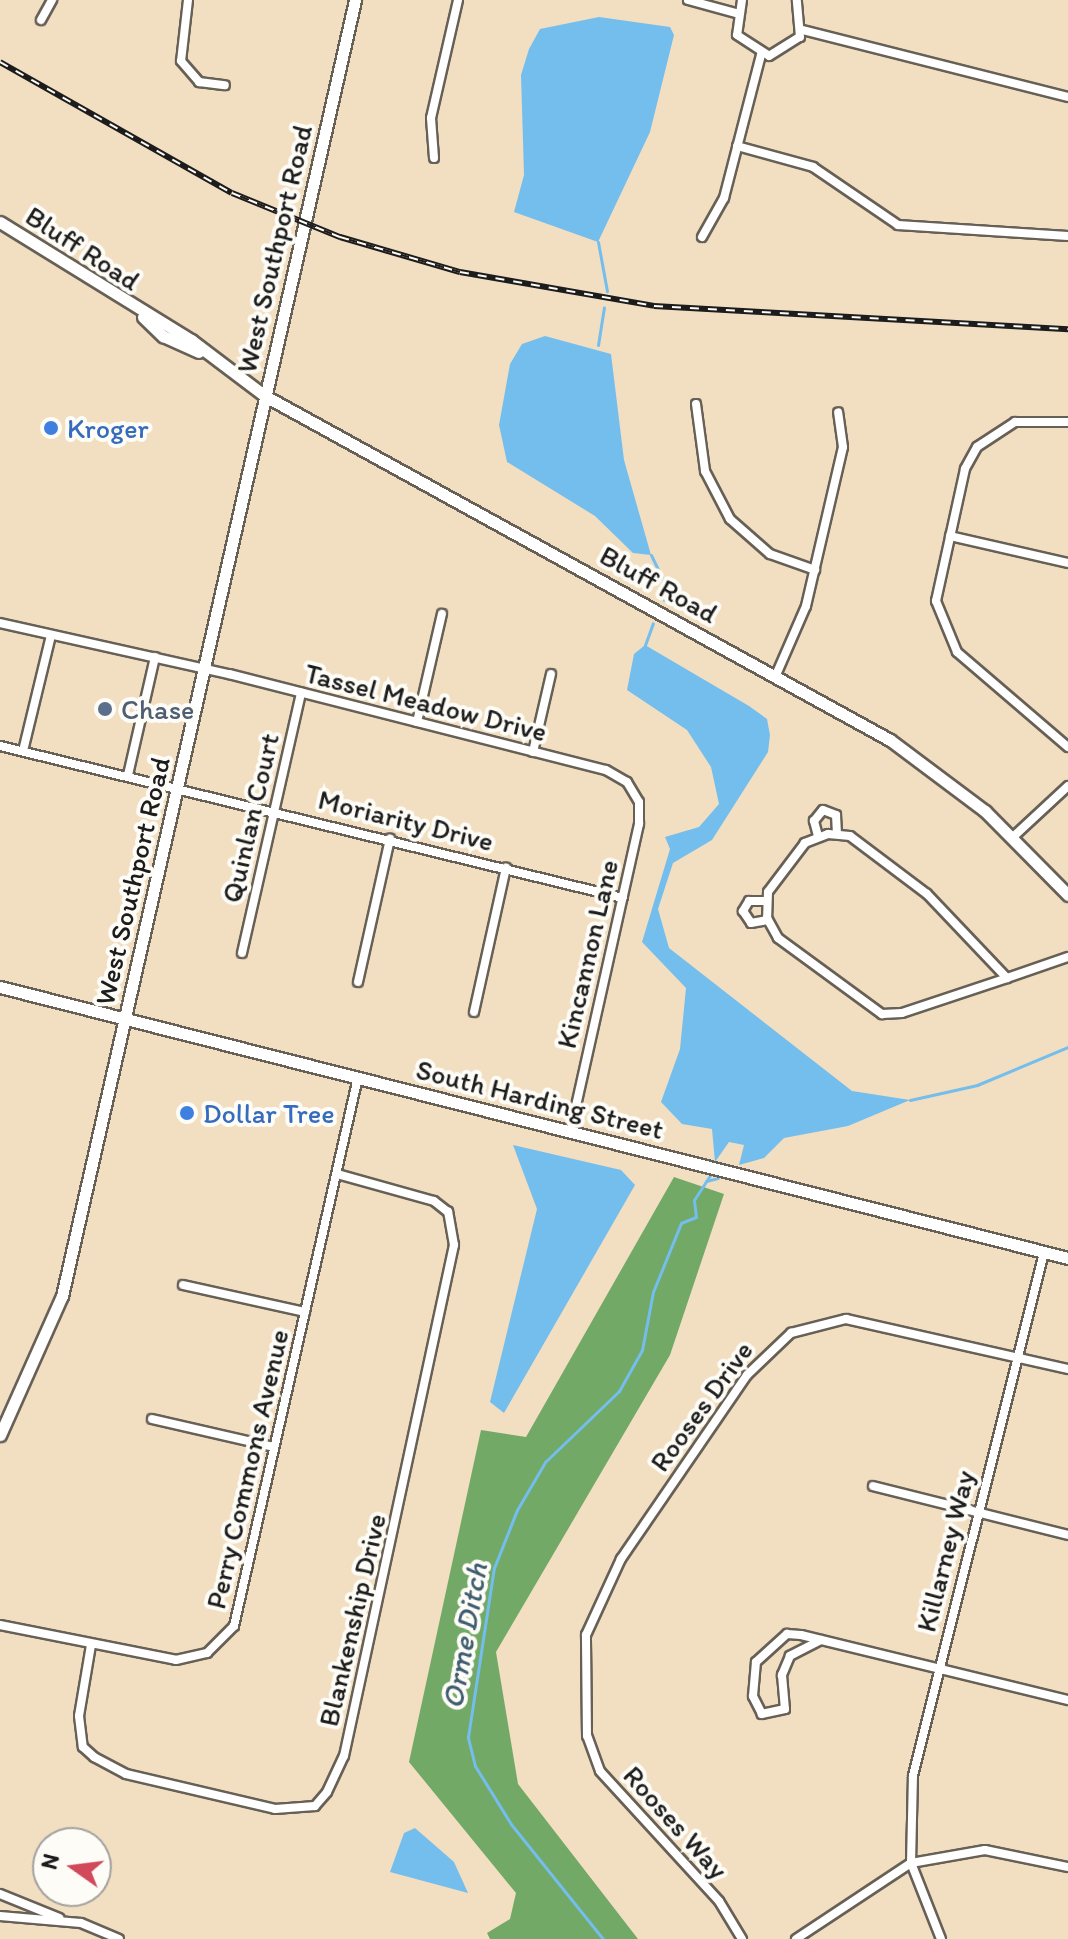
<!DOCTYPE html>
<style>
body{margin:0}
#map{position:relative;width:1068px;height:1939px;overflow:hidden;background:#f2dec1;font-family:Itim,sans-serif}
div>[style]{position:absolute}
.forest>*{inset:0;background:#72a966}
.water>*{inset:0;background:#74beed}
.stream>*{height:3px;margin:-1.5px;padding:0 1.5px;transform-origin:1.5px;border-radius:1.5px;background:#74beed}
.roads{filter:drop-shadow(2px 0 #676056) drop-shadow(-2px 0 #676056) drop-shadow(0 2px #676056) drop-shadow(0 -2px #676056)}
.street>*{height:8px;margin:-4px;padding:0 4px;transform-origin:4px;border-radius:4px;background:#fff}
.secondary>*{height:11px;margin:-5.5px;padding:0 5.5px;transform-origin:5.5px;border-radius:5.5px;background:#fff}
.rail>*{height:6px;margin-top:-3px;transform-origin:0;background:repeating-linear-gradient(90deg,#fdfcf7 0 9px,#1c1c1c 0 18px);box-sizing:border-box;border-block:2px solid #1c1c1c}
.dots>*{width:22px;height:22px;translate:-50% -50%;box-sizing:border-box;border:4px solid #fdfcf7;border-radius:50%}
span{translate:-50% -50%;white-space:nowrap;text-align:center;line-height:1.15;-webkit-text-stroke:8px #fdfcf7;paint-order:stroke}
.street-label{font-size:28px;color:#1c1c1c}
.shop-label{font-size:28px;color:#366cbe}
.left{translate:0 -50%;text-align:left}
.service-label{font-size:28px;color:#4e5e75}
.water-label{font-size:30px;color:#3f5d70;font-style:italic}
.north{position:absolute;left:32px;top:1827px;width:80px;height:80px;box-sizing:border-box;background:#fdfcf7;border:2px solid #a3a29f;border-radius:50%;rotate:284deg;font-size:22px;font-weight:700;line-height:32px;text-align:center;color:#1c1c1c}
.north::after{content:'';display:block;margin:auto;width:28px;height:36px;background:#d1495b;clip-path:polygon(50% 0,100% 100%,50% 72%,0 100%)}
</style>
<div id="map">
<div class="forest">
<div style="clip-path:polygon(674px 1177px,724px 1194px,670px 1355px,496px 1652px,518px 1784px,638px 1939px,490px 1939px,487px 1933px,510px 1919px,516px 1893px,409px 1762px,481px 1430px,526px 1437px)"></div>
</div>
<div class="water">
<div style="clip-path:polygon(599px 17px,670px 27px,674px 35px,650px 132px,598px 242px,514px 212px,524px 175px,521px 75px,529px 49px,540px 29px)"></div>
<div style="clip-path:polygon(545px 336px,611px 354px,624px 460px,651px 555px,633px 553px,595px 516px,507px 462px,499px 425px,510px 364px,522px 344px)"></div>
<div style="clip-path:polygon(645px 645px,749px 706px,767px 719px,770px 735px,768px 752px,712px 840px,673px 863px,658px 909px,669px 948px,852px 1091px,910px 1100px,848px 1126px,784px 1138px,764px 1158px,739px 1165px,744px 1145px,729px 1142px,715px 1162px,712px 1129px,682px 1124px,661px 1102px,680px 1049px,686px 988px,642px 942px,670px 849px,665px 837px,699px 827px,719px 804px,711px 767px,687px 730px,627px 690px,634px 654px)"></div>
<div style="clip-path:polygon(513px 1145px,621px 1170px,635px 1185px,504px 1413px,490px 1402px,537px 1209px)"></div>
<div style="clip-path:polygon(415px 1828px,454px 1862px,468px 1893px,390px 1872px,404px 1833px)"></div>
</div>
<div class="stream">
<div style="left:598px;top:242px;width:50px;rotate:79.6deg"></div>
<div style="left:598px;top:345px;width:38px;rotate:-81deg"></div>
<div style="left:651px;top:555px;width:34px;rotate:64deg"></div>
<div style="left:666px;top:586px;width:14px;rotate:98deg"></div>
<div style="left:645px;top:645px;width:23px;rotate:-70deg"></div>
<div style="left:910px;top:1100px;width:69px;rotate:-12.6deg"></div>
<div style="left:977px;top:1085px;width:99px;rotate:-22.7deg"></div>
<div style="left:706px;top:1181px;width:12px;rotate:-14deg"></div>
<div style="left:603px;top:1939px;width:147px;rotate:-128.7deg"></div>
<div style="left:511px;top:1824px;width:68px;rotate:-121.8deg"></div>
<div style="left:475px;top:1766px;width:30px;rotate:-104deg"></div>
<div style="left:468px;top:1737px;width:171px;rotate:-81.3deg"></div>
<div style="left:494px;top:1568px;width:62px;rotate:-68.4deg"></div>
<div style="left:517px;top:1510px;width:56px;rotate:-59.7deg"></div>
<div style="left:545px;top:1462px;width:103px;rotate:-43.8deg"></div>
<div style="left:619px;top:1391px;width:47px;rotate:-60.7deg"></div>
<div style="left:642px;top:1350px;width:59px;rotate:-79.3deg"></div>
<div style="left:653px;top:1292px;width:74px;rotate:-67.9deg"></div>
<div style="left:681px;top:1223px;width:16px;rotate:-22deg"></div>
<div style="left:696px;top:1217px;width:17px;rotate:-97deg"></div>
<div style="left:694px;top:1200px;width:31px;rotate:-57deg"></div>
</div>
<div class="roads">
<div class="street">
<div style="left:188px;top:0;width:61px;rotate:96.5deg"></div>
<div style="left:181px;top:61px;width:28px;rotate:49deg"></div>
<div style="left:199px;top:82px;width:26px;rotate:7deg"></div>
<div style="left:688px;top:0;width:50px;rotate:15.2deg"></div>
<div style="left:742px;top:0;width:35px;rotate:98deg"></div>
<div style="left:737px;top:35px;width:38px;rotate:33deg"></div>
<div style="left:769px;top:56px;width:36px;rotate:-32deg"></div>
<div style="left:800px;top:37px;width:37px;rotate:-95deg"></div>
<div style="left:41px;top:20px;width:23px;rotate:-61deg"></div>
<div style="left:803px;top:30px;width:273px;rotate:14.2deg"></div>
<div style="left:737px;top:146px;width:79px;rotate:15.4deg"></div>
<div style="left:813px;top:167px;width:103px;rotate:34.3deg"></div>
<div style="left:898px;top:225px;width:170px;rotate:3.7deg"></div>
<div style="left:434px;top:158px;width:40px;rotate:-94.3deg"></div>
<div style="left:431px;top:118px;width:121px;rotate:-77.1deg"></div>
<div style="left:702px;top:237px;width:45px;rotate:-60.6deg"></div>
<div style="left:724px;top:198px;width:148px;rotate:-75.5deg"></div>
<div style="left:696px;top:404px;width:68px;rotate:82.3deg"></div>
<div style="left:705px;top:471px;width:54px;rotate:62.5deg"></div>
<div style="left:730px;top:519px;width:53px;rotate:41.2deg"></div>
<div style="left:770px;top:554px;width:48px;rotate:19.6deg"></div>
<div style="left:1068px;top:422px;width:53px;rotate:180deg"></div>
<div style="left:1015px;top:422px;width:45px;rotate:146.7deg"></div>
<div style="left:977px;top:447px;width:25px;rotate:119deg"></div>
<div style="left:965px;top:469px;width:135px;rotate:102.4deg"></div>
<div style="left:936px;top:601px;width:55px;rotate:67.6deg"></div>
<div style="left:957px;top:652px;width:146px;rotate:40.6deg"></div>
<div style="left:950px;top:536px;width:121px;rotate:12.9deg"></div>
<div style="left:0;top:623px;width:235px;rotate:12.6deg"></div>
<div style="left:229px;top:674px;width:389px;rotate:14.3deg"></div>
<div style="left:606px;top:770px;width:24px;rotate:30deg"></div>
<div style="left:627px;top:782px;width:23px;rotate:59deg"></div>
<div style="left:639px;top:802px;width:22px;rotate:90deg"></div>
<div style="left:639px;top:824px;width:316px;rotate:102.6deg"></div>
<div style="left:776px;top:675px;width:75px;rotate:-66.5deg"></div>
<div style="left:806px;top:606px;width:163px;rotate:-76.9deg"></div>
<div style="left:843px;top:447px;width:35px;rotate:-98deg"></div>
<div style="left:417px;top:722px;width:111px;rotate:-77deg"></div>
<div style="left:0;top:746px;width:641px;rotate:13.71deg"></div>
<div style="left:23px;top:751px;width:119px;rotate:-76.4deg"></div>
<div style="left:533px;top:752px;width:80px;rotate:-77deg"></div>
<div style="left:128px;top:775px;width:121px;rotate:-77.1deg"></div>
<div style="left:818px;top:836px;width:16px;rotate:-105deg"></div>
<div style="left:814px;top:821px;width:14px;rotate:-51deg"></div>
<div style="left:823px;top:810px;width:14px;rotate:21deg"></div>
<div style="left:836px;top:815px;width:18px;rotate:87deg"></div>
<div style="left:1013px;top:837px;width:75px;rotate:-42.8deg"></div>
<div style="left:766px;top:901px;width:17px;rotate:180deg"></div>
<div style="left:749px;top:901px;width:12px;rotate:121deg"></div>
<div style="left:743px;top:911px;width:14px;rotate:56deg"></div>
<div style="left:751px;top:923px;width:17px;rotate:-10deg"></div>
<div style="left:242px;top:953px;width:267px;rotate:-77.2deg"></div>
<div style="left:1007px;top:978px;width:116px;rotate:-133.6deg"></div>
<div style="left:927px;top:894px;width:96px;rotate:-143deg"></div>
<div style="left:850px;top:836px;width:22px;rotate:-175deg"></div>
<div style="left:828px;top:834px;width:25px;rotate:159deg"></div>
<div style="left:805px;top:843px;width:61px;rotate:127.1deg"></div>
<div style="left:768px;top:892px;width:26px;rotate:92deg"></div>
<div style="left:767px;top:918px;width:23px;rotate:61deg"></div>
<div style="left:778px;top:938px;width:129px;rotate:36.2deg"></div>
<div style="left:882px;top:1014px;width:20px;rotate:-3deg"></div>
<div style="left:902px;top:1013px;width:111px;rotate:-18.4deg"></div>
<div style="left:1007px;top:978px;width:65px;rotate:-19deg"></div>
<div style="left:358px;top:982px;width:147px;rotate:-77.4deg"></div>
<div style="left:474px;top:1012px;width:148px;rotate:-77.5deg"></div>
<div style="left:183px;top:1285px;width:125px;rotate:12.5deg"></div>
<div style="left:152px;top:1419px;width:125px;rotate:12.9deg"></div>
<div style="left:873px;top:1486px;width:201px;rotate:14.1deg"></div>
<div style="left:0;top:1625px;width:179px;rotate:11.2deg"></div>
<div style="left:176px;top:1660px;width:32px;rotate:-13deg"></div>
<div style="left:207px;top:1653px;width:38px;rotate:-45deg"></div>
<div style="left:234px;top:1626px;width:563px;rotate:-77.27deg"></div>
<div style="left:821px;top:1640px;width:35px;rotate:153deg"></div>
<div style="left:790px;top:1656px;width:21px;rotate:113deg"></div>
<div style="left:782px;top:1675px;width:34px;rotate:85deg"></div>
<div style="left:785px;top:1709px;width:24px;rotate:168deg"></div>
<div style="left:762px;top:1714px;width:20px;rotate:-117deg"></div>
<div style="left:753px;top:1696px;width:34px;rotate:-85deg"></div>
<div style="left:756px;top:1662px;width:42px;rotate:-42.1deg"></div>
<div style="left:787px;top:1634px;width:14px;rotate:4deg"></div>
<div style="left:801px;top:1635px;width:275px;rotate:13.7deg"></div>
<div style="left:91px;top:1645px;width:72px;rotate:99.6deg"></div>
<div style="left:79px;top:1716px;width:31px;rotate:83deg"></div>
<div style="left:83px;top:1747px;width:15px;rotate:42deg"></div>
<div style="left:94px;top:1757px;width:36px;rotate:28deg"></div>
<div style="left:126px;top:1774px;width:153px;rotate:13.2deg"></div>
<div style="left:275px;top:1809px;width:40px;rotate:-4.3deg"></div>
<div style="left:315px;top:1806px;width:18px;rotate:-49deg"></div>
<div style="left:327px;top:1792px;width:40px;rotate:-65deg"></div>
<div style="left:344px;top:1756px;width:523px;rotate:-77.85deg"></div>
<div style="left:454px;top:1245px;width:34px;rotate:-100deg"></div>
<div style="left:448px;top:1212px;width:18px;rotate:-142deg"></div>
<div style="left:434px;top:1201px;width:101px;rotate:-164.4deg"></div>
<div style="left:0;top:1894px;width:64px;rotate:22.1deg"></div>
<div style="left:0;top:1916px;width:81px;rotate:4.9deg"></div>
<div style="left:81px;top:1923px;width:41px;rotate:22.8deg"></div>
<div style="left:742px;top:1939px;width:44px;rotate:-121.2deg"></div>
<div style="left:719px;top:1901px;width:176px;rotate:-132.5deg"></div>
<div style="left:600px;top:1771px;width:37px;rotate:-110deg"></div>
<div style="left:587px;top:1736px;width:101px;rotate:-90.6deg"></div>
<div style="left:586px;top:1635px;width:84px;rotate:-65.3deg"></div>
<div style="left:621px;top:1559px;width:223px;rotate:-55.6deg"></div>
<div style="left:747px;top:1375px;width:61px;rotate:-43.7deg"></div>
<div style="left:791px;top:1333px;width:57px;rotate:-14.3deg"></div>
<div style="left:846px;top:1319px;width:228px;rotate:12.7deg"></div>
<div style="left:796px;top:1939px;width:138px;rotate:-33.5deg"></div>
<div style="left:911px;top:1863px;width:75px;rotate:-10deg"></div>
<div style="left:985px;top:1850px;width:85px;rotate:11.6deg"></div>
<div style="left:941px;top:1939px;width:82px;rotate:-111.5deg"></div>
<div style="left:911px;top:1863px;width:87px;rotate:-88.7deg"></div>
<div style="left:913px;top:1776px;width:540px;rotate:-75.96deg"></div>
</div>
<div class="secondary">
<div style="left:0;top:222px;width:225px;rotate:31.7deg"></div>
<div style="left:191px;top:340px;width:93px;rotate:37.1deg"></div>
<div style="left:265px;top:396px;width:713px;rotate:28.83deg"></div>
<div style="left:890px;top:740px;width:119px;rotate:36.8deg"></div>
<div style="left:985px;top:811px;width:118px;rotate:45.3deg"></div>
<div style="left:143px;top:317px;width:28px;rotate:44deg"></div>
<div style="left:163px;top:336px;width:39px;rotate:24deg"></div>
<div style="left:0;top:987px;width:1102px;rotate:14.24deg"></div>
<div style="left:0;top:1435px;width:152px;rotate:-66deg"></div>
<div style="left:62px;top:1296px;width:1329px;rotate:-77.26deg"></div>
</div>
</div>
<div class="rail">
<div style="left:0;top:62px;width:266px;rotate:29.5deg"></div>
<div style="left:232px;top:193px;width:117px;rotate:22.2deg"></div>
<div style="left:340px;top:237px;width:125px;rotate:16.3deg"></div>
<div style="left:460px;top:272px;width:197px;rotate:9.9deg"></div>
<div style="left:654px;top:306px;width:415px;rotate:3.2deg"></div>
</div>
<div class="dots">
<div style="left:51px;top:428px;background:#3f7fe0"></div>
<div style="left:105px;top:709px;background:#5c6f8a"></div>
<div style="left:187px;top:1113px;background:#3f7fe0"></div>
</div>
<div class="street-label">
<span style="left:83px;top:248px;rotate:33deg">Bluff Road</span>
<span style="left:274px;top:249px;rotate:-77deg">West Southport Road</span>
<span style="left:659px;top:584px;rotate:29deg">Bluff Road</span>
<span style="left:426px;top:702px;rotate:14deg">Tassel Meadow Drive</span>
<span style="left:250px;top:818px;rotate:-77deg">Quinlan Court</span>
<span style="left:406px;top:820px;rotate:14deg">Moriarity Drive</span>
<span style="left:132px;top:881px;rotate:-77deg">West Southport Road</span>
<span style="left:587px;top:954px;rotate:-77deg">Kincannon Lane</span>
<span style="left:540px;top:1099px;rotate:14deg">South Harding Street</span>
<span style="left:701px;top:1406px;rotate:-54deg">Rooses Drive</span>
<span style="left:247px;top:1469px;rotate:-77deg">Perry Commons Avenue</span>
<span style="left:945px;top:1551px;rotate:-76deg">Killarney Way</span>
<span style="left:352px;top:1620px;rotate:-77deg">Blankenship Drive</span>
<span style="left:676px;top:1822px;rotate:48deg">Rooses Way</span>
</div>
<div class="shop-label">
<span class="left" style="left:67px;top:428px">Kroger</span>
<span class="left" style="left:203px;top:1113px">Dollar Tree</span>
</div>
<div class="service-label">
<span class="left" style="left:121px;top:709px">Chase</span>
</div>
<div class="water-label">
<span style="left:465px;top:1636px;rotate:-80deg">Orme Ditch</span>
</div>
<div class="north">N</div>
</div>
